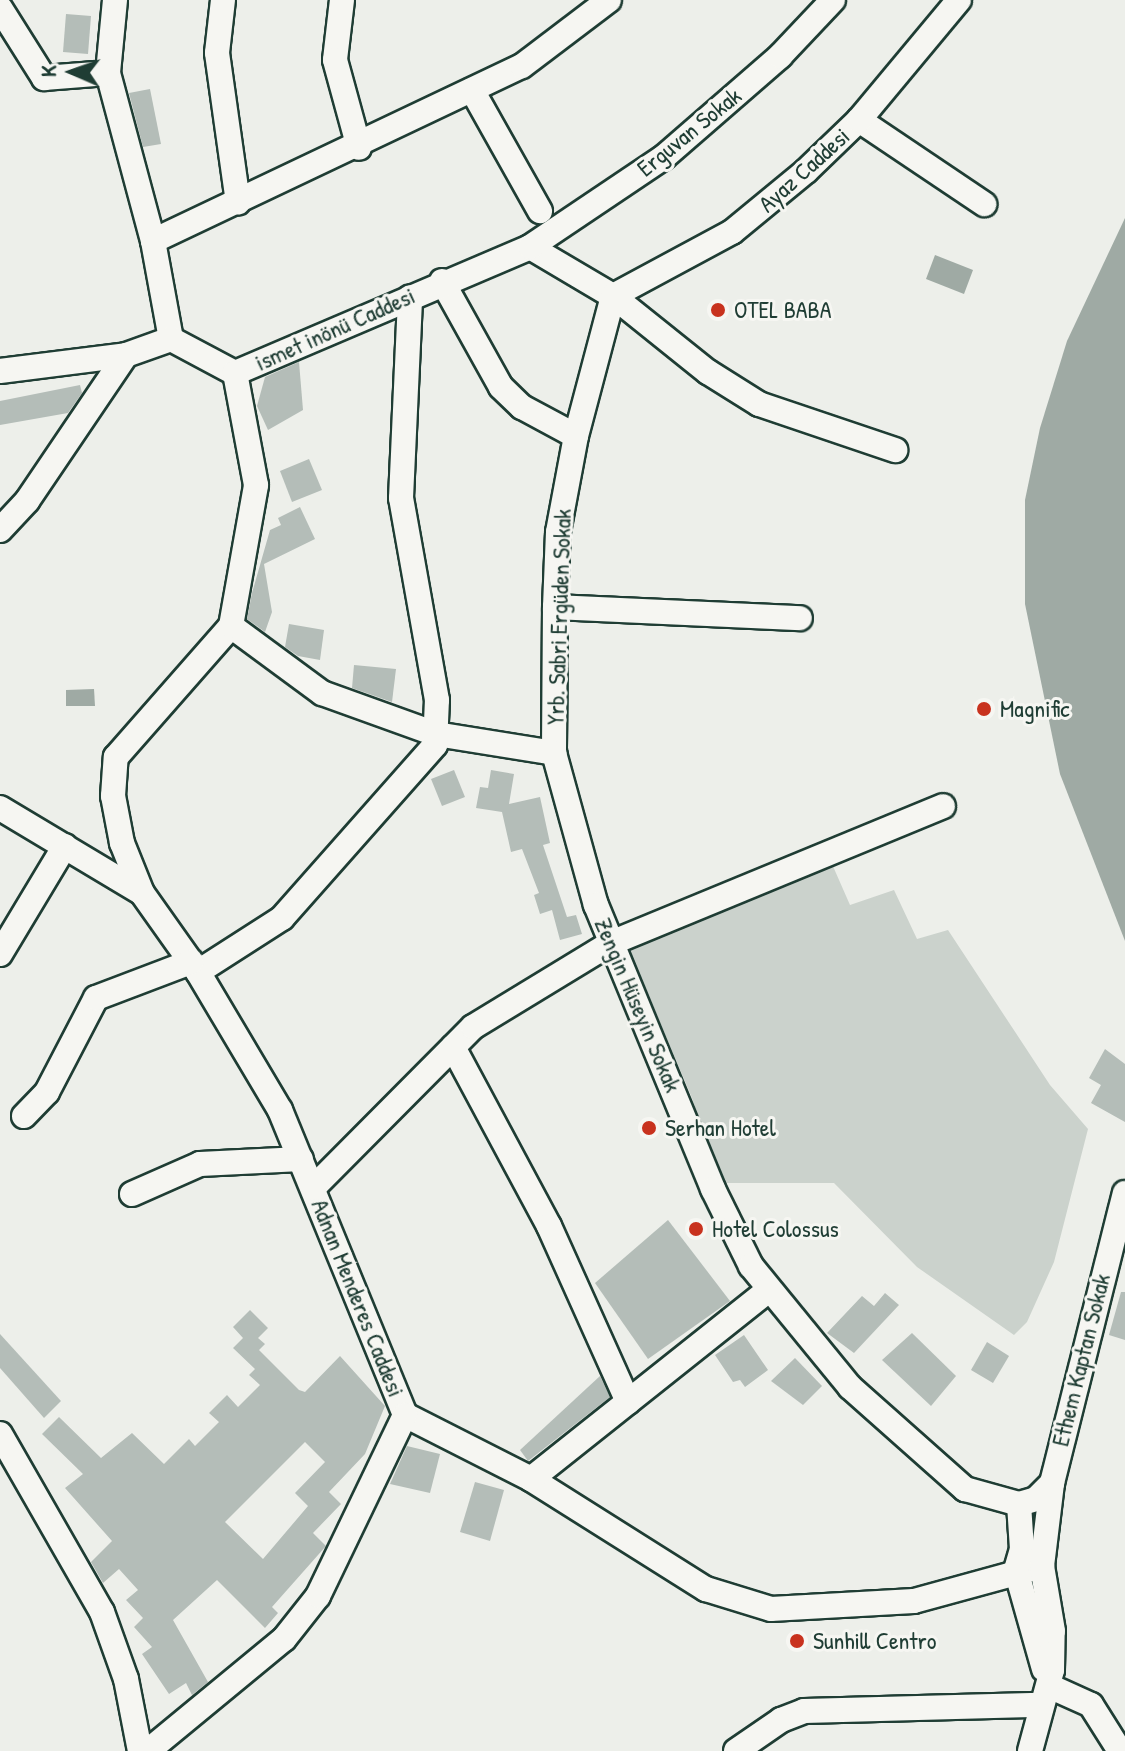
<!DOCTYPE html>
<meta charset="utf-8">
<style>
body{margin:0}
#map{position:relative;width:1125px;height:1751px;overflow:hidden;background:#edefea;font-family:"Patrick Hand",sans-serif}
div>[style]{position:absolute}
.green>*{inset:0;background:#cbd2cc}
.water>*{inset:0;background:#9faaa4}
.building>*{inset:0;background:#b4bdb8}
.roads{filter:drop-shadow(2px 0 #1f3d34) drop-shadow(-2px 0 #1f3d34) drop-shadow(0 2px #1f3d34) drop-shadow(0 -2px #1f3d34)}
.minor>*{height:24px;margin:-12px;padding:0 12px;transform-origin:12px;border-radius:12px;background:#f6f6f2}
.dots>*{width:22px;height:22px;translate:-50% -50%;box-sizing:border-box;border:4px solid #f6f6f2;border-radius:50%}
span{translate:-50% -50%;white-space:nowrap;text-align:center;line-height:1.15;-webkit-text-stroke:6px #f6f6f2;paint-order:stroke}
.street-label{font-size:24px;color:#1f3d34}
.poi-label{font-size:24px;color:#1f3d34}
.left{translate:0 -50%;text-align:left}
.north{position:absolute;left:32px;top:32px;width:80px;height:80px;-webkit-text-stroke:6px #f6f6f2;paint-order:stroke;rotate:272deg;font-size:22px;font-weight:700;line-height:32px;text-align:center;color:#1f3d34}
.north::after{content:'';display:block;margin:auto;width:28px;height:36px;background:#1f3d34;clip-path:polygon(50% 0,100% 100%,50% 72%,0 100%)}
</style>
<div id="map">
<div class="green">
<div style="clip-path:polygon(832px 864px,850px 905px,894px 890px,917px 939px,948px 930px,1050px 1085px,1088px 1129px,1054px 1262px,1027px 1322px,1014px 1335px,917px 1267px,834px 1183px,720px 1183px,692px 1098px,627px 944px)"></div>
</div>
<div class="water">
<div style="clip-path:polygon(1125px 218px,1125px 941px,1060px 774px,1025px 604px,1025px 500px,1040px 428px,1067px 341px)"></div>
<div style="clip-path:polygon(935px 255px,973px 270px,964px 294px,926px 279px)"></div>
<div style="clip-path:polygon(94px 689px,95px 706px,66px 706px,66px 690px)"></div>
</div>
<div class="building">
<div style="clip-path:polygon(66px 14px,91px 16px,88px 54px,63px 52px)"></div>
<div style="clip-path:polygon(150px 89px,161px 144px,143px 147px,129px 93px)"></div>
<div style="clip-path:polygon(299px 362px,303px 410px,268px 430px,257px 406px,265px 377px)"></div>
<div style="clip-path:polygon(80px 385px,82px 393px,68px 413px,0 425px,0 401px)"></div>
<div style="clip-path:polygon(309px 459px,322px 490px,292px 502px,280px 471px)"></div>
<div style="clip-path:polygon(300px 507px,315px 539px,264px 564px,272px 612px,265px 632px,247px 619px,252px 593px,270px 530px,281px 525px,278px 518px)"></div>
<div style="clip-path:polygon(289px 624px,324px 630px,320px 660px,298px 656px,285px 647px)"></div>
<div style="clip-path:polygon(354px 665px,396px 669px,392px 702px,352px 688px)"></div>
<div style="clip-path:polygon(454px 770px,465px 797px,442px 806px,431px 779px)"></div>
<div style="clip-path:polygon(491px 770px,514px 774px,509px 804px,540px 797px,550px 843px,543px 845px,567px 917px,576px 915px,582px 934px,560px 940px,552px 910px,540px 914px,534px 895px,539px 893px,522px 849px,511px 852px,502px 812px,476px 808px,480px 787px,488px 788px)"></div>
<div style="clip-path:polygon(1105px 1049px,1125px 1064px,1125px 1122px,1091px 1103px,1101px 1085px,1089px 1078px)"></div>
<div style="clip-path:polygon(668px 1220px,730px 1301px,648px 1359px,595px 1283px)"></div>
<div style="clip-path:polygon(1121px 1292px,1125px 1292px,1125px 1340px,1109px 1335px)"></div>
<div style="clip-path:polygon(885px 1293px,899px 1305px,854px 1353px,827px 1333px,862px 1296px,874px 1306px)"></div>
<div style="clip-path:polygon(evenodd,250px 1310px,268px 1328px,258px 1338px,265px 1344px,259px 1350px,299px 1390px,305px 1392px,340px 1356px,385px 1406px,365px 1454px,329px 1492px,341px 1504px,313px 1533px,326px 1546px,272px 1607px,278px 1613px,265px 1628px,217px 1580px,173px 1620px,208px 1682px,192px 1695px,186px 1683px,169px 1694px,142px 1654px,152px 1647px,134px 1627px,143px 1618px,126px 1600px,138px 1590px,119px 1569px,103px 1583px,91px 1562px,112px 1541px,65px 1488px,83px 1474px,42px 1434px,59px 1417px,101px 1458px,132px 1433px,164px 1464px,189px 1439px,195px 1446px,219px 1422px,209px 1413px,227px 1395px,238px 1407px,260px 1385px,249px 1375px,255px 1369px,233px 1348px,243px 1338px,233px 1327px,250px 1310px,305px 1442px,325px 1462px,295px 1493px,308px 1506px,263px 1559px,225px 1522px,305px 1442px)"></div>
<div style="clip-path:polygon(912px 1333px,956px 1376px,931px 1406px,882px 1360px)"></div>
<div style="clip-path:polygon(0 1334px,61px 1401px,44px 1418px,0 1368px)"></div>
<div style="clip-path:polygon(744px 1335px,768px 1370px,745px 1387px,740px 1380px,733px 1382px,715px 1355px)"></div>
<div style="clip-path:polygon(987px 1342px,1009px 1356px,993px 1383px,971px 1370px)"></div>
<div style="clip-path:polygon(795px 1358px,822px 1386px,803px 1405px,771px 1381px)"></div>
<div style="clip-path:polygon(600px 1376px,610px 1397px,528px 1461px,520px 1450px)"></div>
<div style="clip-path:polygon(407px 1446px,440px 1454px,430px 1493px,390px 1484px)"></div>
<div style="clip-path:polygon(475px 1482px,504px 1490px,490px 1541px,460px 1532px)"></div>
</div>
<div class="roads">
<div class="minor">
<div style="left:115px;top:0;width:73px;rotate:95.5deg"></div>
<div style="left:108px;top:73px;width:174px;rotate:75deg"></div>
<div style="left:153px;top:241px;width:100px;rotate:79.6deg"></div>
<div style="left:223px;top:0;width:53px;rotate:96.5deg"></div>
<div style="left:217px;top:53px;width:151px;rotate:82deg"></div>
<div style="left:342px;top:0;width:60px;rotate:96.7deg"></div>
<div style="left:335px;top:60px;width:91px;rotate:74.7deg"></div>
<div style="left:0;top:8px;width:83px;rotate:57.8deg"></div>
<div style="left:44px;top:78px;width:64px;rotate:-4.5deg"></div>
<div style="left:472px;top:90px;width:139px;rotate:60.7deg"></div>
<div style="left:859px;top:120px;width:151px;rotate:33.9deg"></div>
<div style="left:153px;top:241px;width:408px;rotate:-25.4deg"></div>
<div style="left:522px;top:66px;width:109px;rotate:-37.2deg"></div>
<div style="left:530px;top:247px;width:96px;rotate:30.6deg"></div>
<div style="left:613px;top:296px;width:122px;rotate:38.7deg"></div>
<div style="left:708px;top:372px;width:60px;rotate:32.1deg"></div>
<div style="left:759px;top:404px;width:144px;rotate:18.7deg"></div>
<div style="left:442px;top:281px;width:121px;rotate:60.9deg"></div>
<div style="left:501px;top:387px;width:29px;rotate:44deg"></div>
<div style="left:522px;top:407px;width:61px;rotate:28.2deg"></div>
<div style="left:613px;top:296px;width:145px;rotate:104.8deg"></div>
<div style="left:576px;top:436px;width:98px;rotate:100.6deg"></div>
<div style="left:558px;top:532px;width:75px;rotate:92.3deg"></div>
<div style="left:555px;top:607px;width:146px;rotate:90.4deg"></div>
<div style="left:554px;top:753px;width:158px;rotate:74.6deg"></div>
<div style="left:596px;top:905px;width:307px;rotate:67.6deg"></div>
<div style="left:713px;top:1189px;width:86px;rotate:63.7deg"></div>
<div style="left:751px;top:1266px;width:156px;rotate:50.7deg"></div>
<div style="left:850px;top:1387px;width:154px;rotate:41.6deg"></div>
<div style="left:965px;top:1489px;width:56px;rotate:15.5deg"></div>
<div style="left:613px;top:296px;width:135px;rotate:-28.3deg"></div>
<div style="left:732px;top:232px;width:96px;rotate:-39.5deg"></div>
<div style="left:806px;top:171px;width:74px;rotate:-43.9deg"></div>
<div style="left:859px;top:120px;width:156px;rotate:-50.2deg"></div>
<div style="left:0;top:371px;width:127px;rotate:-7.2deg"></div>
<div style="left:126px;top:355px;width:48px;rotate:-19.6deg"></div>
<div style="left:171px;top:339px;width:72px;rotate:28deg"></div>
<div style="left:235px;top:373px;width:321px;rotate:-23.1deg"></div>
<div style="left:530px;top:247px;width:161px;rotate:-33.9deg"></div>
<div style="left:664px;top:157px;width:154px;rotate:-41deg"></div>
<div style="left:780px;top:56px;width:77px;rotate:-46.6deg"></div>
<div style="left:0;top:530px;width:40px;rotate:-47deg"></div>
<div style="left:27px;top:501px;width:176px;rotate:-55.9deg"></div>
<div style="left:555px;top:607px;width:245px;rotate:2.6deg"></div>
<div style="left:231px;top:626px;width:113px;rotate:36.4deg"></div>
<div style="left:322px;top:693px;width:121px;rotate:19.8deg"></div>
<div style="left:436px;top:734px;width:120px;rotate:9.1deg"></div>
<div style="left:0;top:808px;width:165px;rotate:30.9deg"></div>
<div style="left:142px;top:893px;width:97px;rotate:54.7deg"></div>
<div style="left:198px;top:972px;width:161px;rotate:59.3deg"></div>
<div style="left:280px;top:1110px;width:330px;rotate:67.7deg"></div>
<div style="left:405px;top:1415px;width:141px;rotate:26.9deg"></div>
<div style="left:531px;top:1479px;width:207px;rotate:32.2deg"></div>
<div style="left:706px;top:1589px;width:68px;rotate:17.1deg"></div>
<div style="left:771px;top:1609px;width:143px;rotate:-3.2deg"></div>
<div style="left:914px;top:1601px;width:133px;rotate:-15.3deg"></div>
<div style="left:142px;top:893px;width:54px;rotate:-111.8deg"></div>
<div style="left:122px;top:843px;width:48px;rotate:-100.8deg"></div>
<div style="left:113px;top:796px;width:39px;rotate:-86deg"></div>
<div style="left:116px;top:757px;width:174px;rotate:-48.7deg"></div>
<div style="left:231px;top:626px;width:143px;rotate:-79.9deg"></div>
<div style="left:256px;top:485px;width:114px;rotate:-100.6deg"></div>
<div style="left:0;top:954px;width:126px;rotate:-59deg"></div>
<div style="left:198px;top:972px;width:100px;rotate:-32.7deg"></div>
<div style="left:282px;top:918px;width:231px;rotate:-48.5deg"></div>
<div style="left:435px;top:745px;width:45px;rotate:-87.5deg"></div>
<div style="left:437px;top:700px;width:205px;rotate:-100.1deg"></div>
<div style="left:401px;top:498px;width:201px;rotate:-87.4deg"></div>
<div style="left:453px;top:1047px;width:203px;rotate:61.8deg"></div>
<div style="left:549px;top:1226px;width:193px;rotate:65.8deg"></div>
<div style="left:24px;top:1116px;width:33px;rotate:-46deg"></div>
<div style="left:47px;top:1092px;width:106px;rotate:-62.5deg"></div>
<div style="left:96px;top:998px;width:102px;rotate:-20.8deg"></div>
<div style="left:313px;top:1188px;width:227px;rotate:-45.2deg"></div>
<div style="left:473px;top:1027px;width:162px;rotate:-31.3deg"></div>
<div style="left:611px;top:943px;width:359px;rotate:-22.4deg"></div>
<div style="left:132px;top:1194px;width:74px;rotate:-23.8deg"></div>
<div style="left:200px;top:1164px;width:101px;rotate:-2.8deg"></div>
<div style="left:0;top:1434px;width:205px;rotate:60.2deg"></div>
<div style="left:102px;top:1612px;width:71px;rotate:70.3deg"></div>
<div style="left:126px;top:1679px;width:73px;rotate:79deg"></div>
<div style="left:531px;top:1479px;width:304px;rotate:-38.5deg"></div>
<div style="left:1019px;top:1504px;width:18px;rotate:-16deg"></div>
<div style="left:1036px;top:1499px;width:23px;rotate:-45deg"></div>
<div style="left:1052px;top:1483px;width:299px;rotate:-75.9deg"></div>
<div style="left:1019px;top:1504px;width:45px;rotate:86.2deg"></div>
<div style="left:1022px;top:1549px;width:22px;rotate:106deg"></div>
<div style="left:1016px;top:1570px;width:103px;rotate:74.2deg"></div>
<div style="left:1049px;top:1686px;width:46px;rotate:24.3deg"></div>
<div style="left:1091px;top:1705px;width:54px;rotate:57.8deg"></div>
<div style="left:148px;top:1751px;width:176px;rotate:-39.5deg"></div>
<div style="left:284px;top:1639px;width:55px;rotate:-51.7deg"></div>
<div style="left:318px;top:1596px;width:201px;rotate:-64.3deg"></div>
<div style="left:736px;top:1751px;width:55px;rotate:-34.6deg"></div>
<div style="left:781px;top:1720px;width:25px;rotate:-21deg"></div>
<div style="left:804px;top:1711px;width:237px;rotate:-1.5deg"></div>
<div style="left:1030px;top:1751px;width:84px;rotate:-74.8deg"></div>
<div style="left:1052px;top:1670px;width:39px;rotate:-89deg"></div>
<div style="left:1053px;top:1631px;width:66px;rotate:-99.6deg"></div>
<div style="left:1042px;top:1566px;width:84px;rotate:-83.1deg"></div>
</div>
</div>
<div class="dots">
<div style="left:718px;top:310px;background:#c8321e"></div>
<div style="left:984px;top:709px;background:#c8321e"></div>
<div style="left:649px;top:1128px;background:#c8321e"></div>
<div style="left:696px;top:1229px;background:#c8321e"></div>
<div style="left:797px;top:1641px;background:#c8321e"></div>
</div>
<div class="street-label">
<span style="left:689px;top:132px;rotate:-39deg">Erguvan Sokak</span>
<span style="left:804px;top:170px;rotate:-42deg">Ayaz Caddesi</span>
<span style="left:335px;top:329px;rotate:-24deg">ismet inönü Caddesi</span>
<span style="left:559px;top:617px;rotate:-88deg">Yrb. Sabri Ergüden Sokak</span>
<span style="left:638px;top:1005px;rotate:67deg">Zengin Hüseyin Sokak</span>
<span style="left:358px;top:1298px;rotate:68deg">Adnan Menderes Caddesi</span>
<span style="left:1081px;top:1360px;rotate:-76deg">Ethem Kaptan Sokak</span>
</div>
<div class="poi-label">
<span class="left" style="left:734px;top:310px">OTEL BABA</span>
<span class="left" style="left:1000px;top:709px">Magnific</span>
<span class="left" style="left:665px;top:1128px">Serhan Hotel</span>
<span class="left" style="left:712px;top:1229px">Hotel Colossus</span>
<span class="left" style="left:813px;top:1641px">Sunhill Centro</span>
</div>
<div class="north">K</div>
</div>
